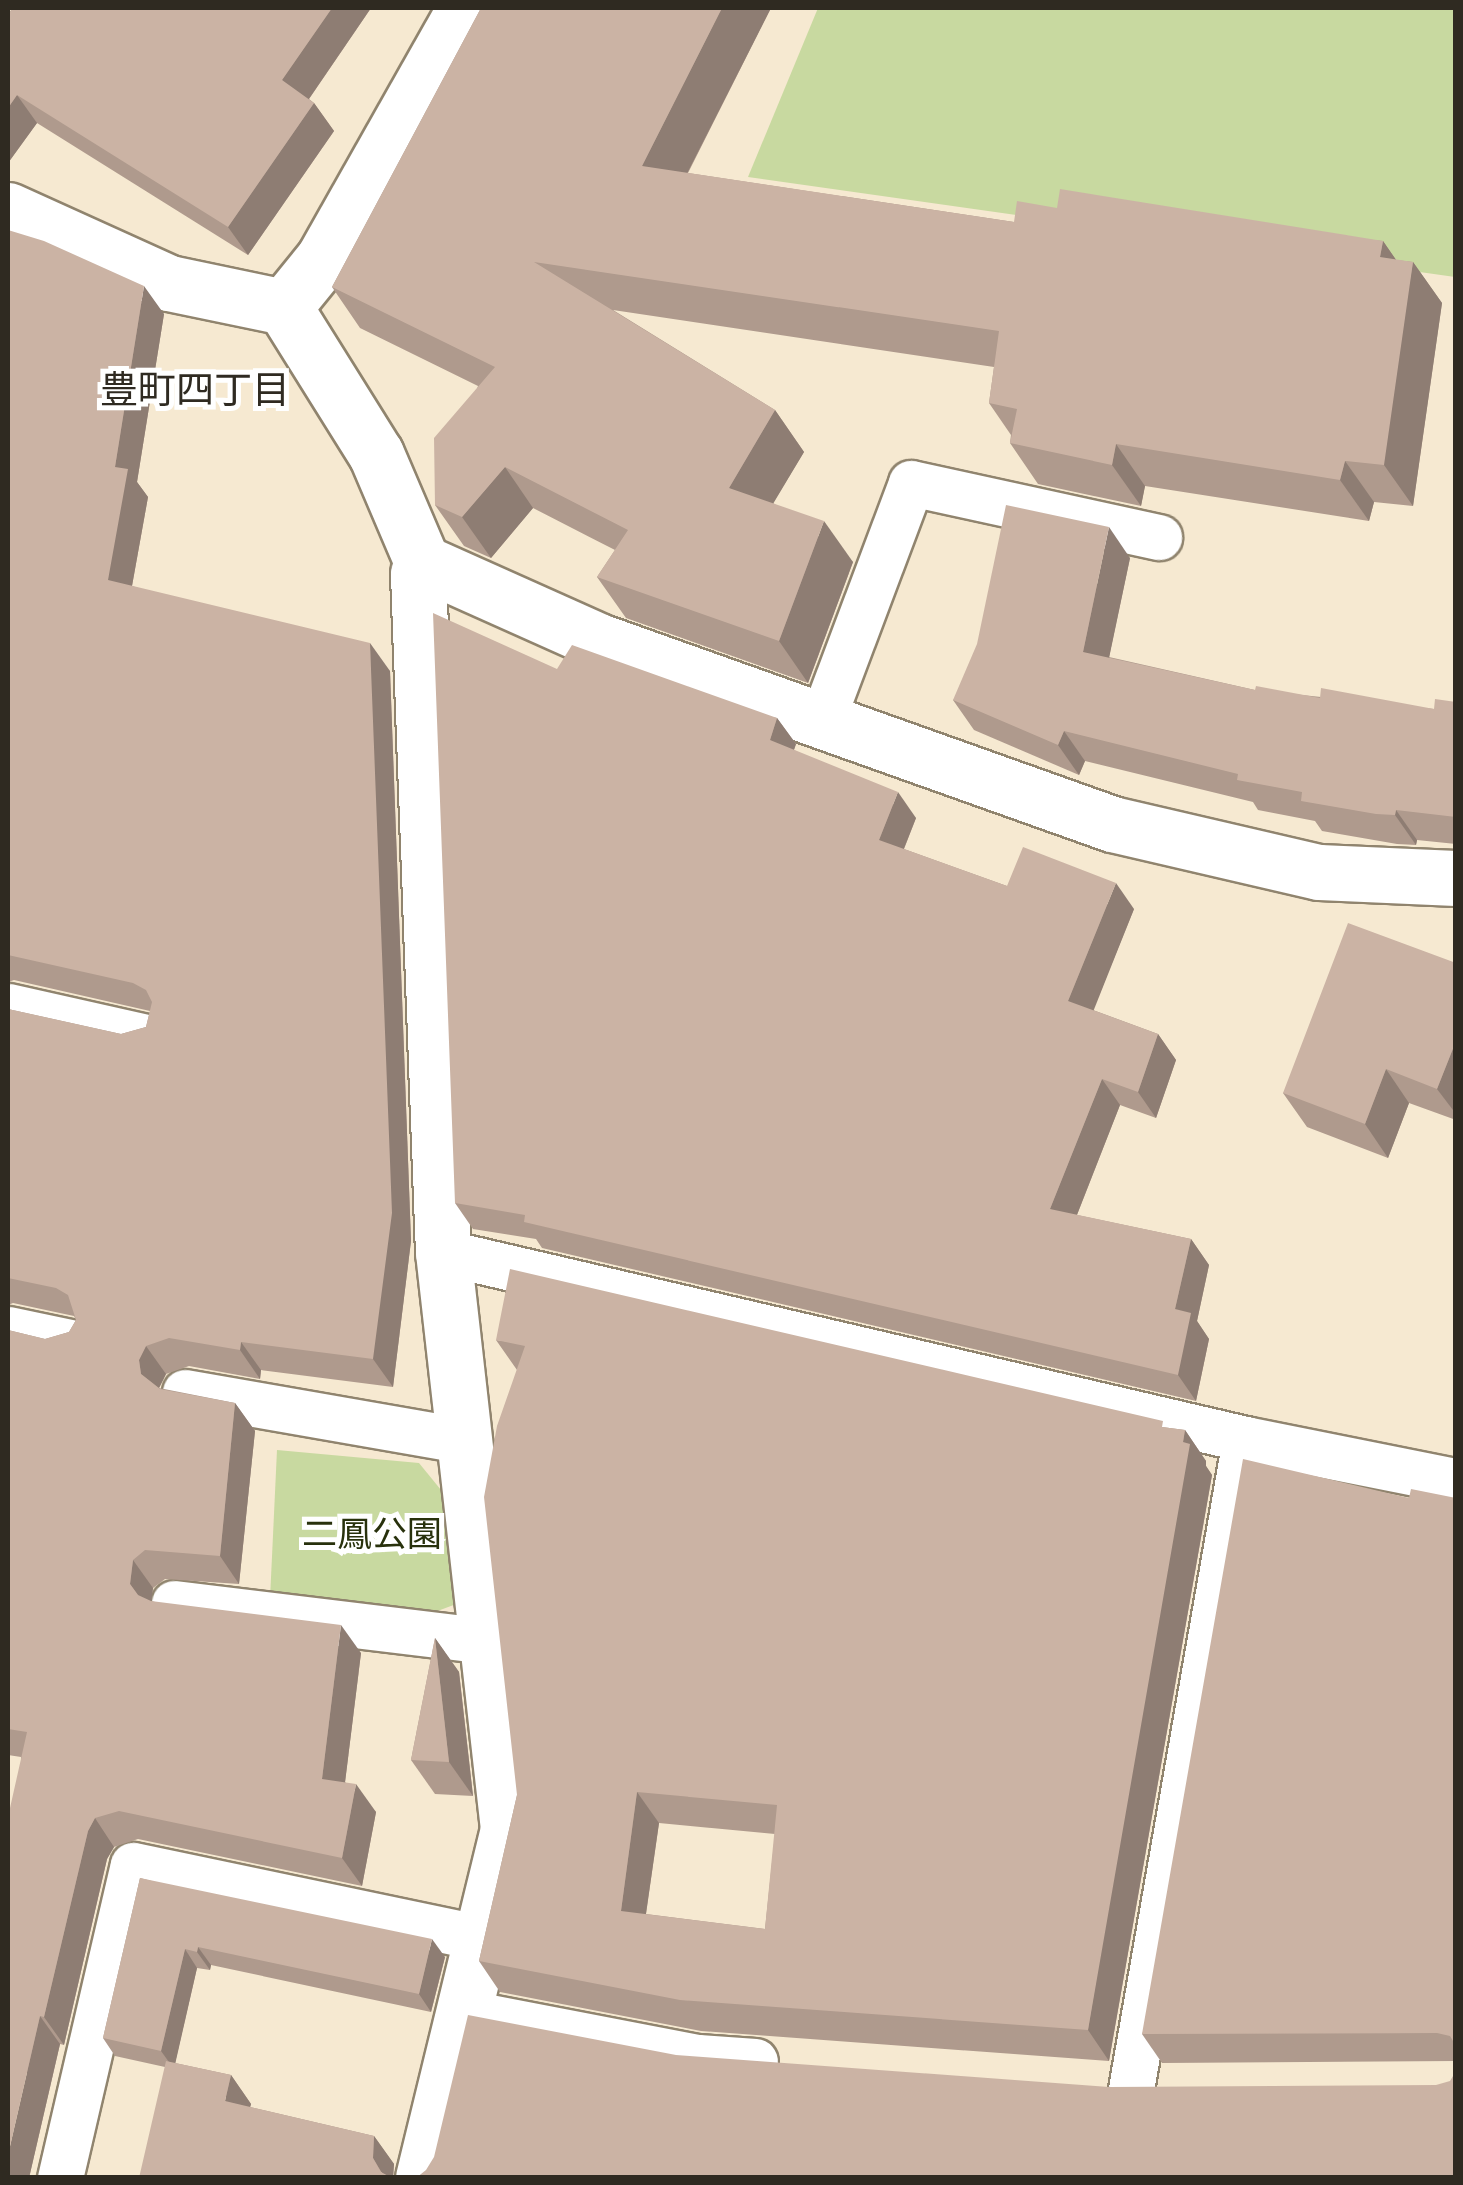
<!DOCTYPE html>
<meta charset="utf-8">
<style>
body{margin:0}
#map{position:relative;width:1463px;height:2185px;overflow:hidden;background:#f6e9d1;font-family:"Work Sans","Noto Sans JP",sans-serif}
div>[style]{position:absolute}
.green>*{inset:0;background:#c8d9a0}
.roads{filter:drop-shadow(2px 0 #90846e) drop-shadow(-2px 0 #90846e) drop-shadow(0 2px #90846e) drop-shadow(0 -2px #90846e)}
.lane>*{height:45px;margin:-22.5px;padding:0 22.5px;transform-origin:22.5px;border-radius:22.5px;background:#fff}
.street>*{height:55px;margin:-27.5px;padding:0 27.5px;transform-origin:27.5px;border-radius:27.5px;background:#fff}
.wall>*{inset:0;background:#af9a8d}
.shaded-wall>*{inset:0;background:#8e7d73}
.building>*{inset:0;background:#cbb3a4}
span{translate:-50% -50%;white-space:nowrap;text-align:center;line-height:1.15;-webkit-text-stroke:10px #fff;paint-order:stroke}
.park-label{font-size:35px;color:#28310c}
.neighbourhood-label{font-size:38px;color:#2f2a21}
.frame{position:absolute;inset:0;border:10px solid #2f2a21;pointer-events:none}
</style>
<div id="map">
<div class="green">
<div style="clip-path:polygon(818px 8px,1455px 8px,1455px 277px,748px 177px)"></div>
<div style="clip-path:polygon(277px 1450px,419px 1463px,450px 1501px,459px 1603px,424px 1616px,270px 1599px)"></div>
</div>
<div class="roads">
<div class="lane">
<div style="left:822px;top:720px;width:253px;rotate:-69.4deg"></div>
<div style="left:911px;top:483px;width:254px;rotate:12.3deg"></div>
<div style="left:8px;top:1006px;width:142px;rotate:12.6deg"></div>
<div style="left:443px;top:1252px;width:824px;rotate:13.12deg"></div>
<div style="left:1245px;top:1439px;width:215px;rotate:11.3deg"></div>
<div style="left:8px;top:1329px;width:63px;rotate:11.8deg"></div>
<div style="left:185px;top:1392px;width:284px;rotate:9.9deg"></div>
<div style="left:174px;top:1603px;width:315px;rotate:6.9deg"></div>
<div style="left:464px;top:2012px;width:238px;rotate:10.9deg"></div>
<div style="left:698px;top:2057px;width:57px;rotate:4deg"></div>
<div style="left:1131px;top:2089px;width:660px;rotate:-80.05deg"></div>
<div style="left:60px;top:2178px;width:321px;rotate:-76.9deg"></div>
<div style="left:133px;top:1865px;width:356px;rotate:11.8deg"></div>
</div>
<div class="street">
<div style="left:8px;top:210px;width:177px;rotate:24.4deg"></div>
<div style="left:169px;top:283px;width:117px;rotate:11.8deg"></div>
<div style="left:284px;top:307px;width:173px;rotate:58deg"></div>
<div style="left:376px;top:454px;width:117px;rotate:66.9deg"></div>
<div style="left:422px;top:562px;width:13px;rotate:108deg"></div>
<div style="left:418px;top:574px;width:678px;rotate:87.89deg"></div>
<div style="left:443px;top:1252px;width:581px;rotate:83.57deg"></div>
<div style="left:508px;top:1829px;width:359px;rotate:103.7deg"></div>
<div style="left:284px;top:307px;width:62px;rotate:-50.9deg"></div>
<div style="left:323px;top:259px;width:288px;rotate:-60.5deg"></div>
<div style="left:422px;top:562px;width:196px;rotate:24.1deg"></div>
<div style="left:601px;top:642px;width:542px;rotate:19.6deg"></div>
<div style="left:1112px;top:824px;width:212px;rotate:13.1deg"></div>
<div style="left:1319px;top:872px;width:137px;rotate:2.5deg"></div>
</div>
</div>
<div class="wall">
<div style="clip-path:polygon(13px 8px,371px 8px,309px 99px,314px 103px,334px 131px,248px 255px,37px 123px,8px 163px,8px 14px)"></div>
<div style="clip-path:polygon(481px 8px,771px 8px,688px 173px,1014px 222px,1057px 208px,1383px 241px,1396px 260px,1413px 262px,1442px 303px,1413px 506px,1374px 502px,1369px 521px,1145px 486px,1141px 506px,1038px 484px,1010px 443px,1011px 435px,989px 403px,994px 367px,613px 310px,775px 410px,804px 452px,773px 503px,853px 562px,808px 683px,626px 618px,597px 577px,615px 550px,533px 508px,491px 558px,464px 546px,435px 505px,478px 386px,360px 328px,332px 287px)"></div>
<div style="clip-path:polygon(8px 230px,164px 314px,137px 482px,148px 497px,132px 586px,390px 671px,411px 1241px,393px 1387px,261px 1370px,260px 1379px,189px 1366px,166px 1374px,159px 1388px,235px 1403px,255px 1431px,239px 1584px,165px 1579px,153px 1588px,151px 1601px,361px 1653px,345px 1782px,376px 1812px,362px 1886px,138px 1839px,114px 1847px,107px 1859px,64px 2045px,60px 2044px,29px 2178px,21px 1757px,8px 1755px,8px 1330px,45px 1339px,69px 1332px,76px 1320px,74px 1316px,13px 1303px,8px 1305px,8px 1009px,121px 1034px,146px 1027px,150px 1011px,14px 980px,8px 982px)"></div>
<div style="clip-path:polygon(1130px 558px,1109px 657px,1255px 690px,1434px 709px,1456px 702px,1456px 844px,1417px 840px,1416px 845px,1397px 844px,1322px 831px,1315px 821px,1258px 810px,1253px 802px,1085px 761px,1079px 775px,974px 730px,953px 700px)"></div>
<div style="clip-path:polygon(557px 669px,777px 718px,796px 744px,794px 750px,916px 818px,904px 849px,1007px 886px,1134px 909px,1093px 1010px,1158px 1034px,1176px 1060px,1156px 1118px,1120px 1105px,1077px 1215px,1191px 1239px,1209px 1265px,1197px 1321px,1209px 1339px,1196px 1401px,542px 1248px,536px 1239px,473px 1229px,455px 1203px)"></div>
<div style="clip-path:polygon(1456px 963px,1456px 1120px,1409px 1103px,1388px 1158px,1307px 1127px,1283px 1093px)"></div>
<div style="clip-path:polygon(evenodd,496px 1340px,1185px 1430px,1206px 1461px,1206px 1466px,1212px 1475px,1109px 2061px,701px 2031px,500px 1992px,479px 1961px,517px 1795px,517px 1370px,496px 1340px,659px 1823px,775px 1834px,765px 1929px,646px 1914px,659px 1823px)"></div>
<div style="clip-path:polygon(1409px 1498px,1456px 1498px,1456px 2061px,1162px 2063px,1142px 2034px)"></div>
<div style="clip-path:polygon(435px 1638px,459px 1672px,473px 1796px,435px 1794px,411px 1760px)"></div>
<div style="clip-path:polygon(140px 1878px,445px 1957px,431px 2012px,211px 1965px,210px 1970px,197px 1968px,175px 2063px,231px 2075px,251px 2104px,250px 2107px,374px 2136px,394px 2164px,393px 2178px,165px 2067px,115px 2056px,103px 2038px)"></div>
</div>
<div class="shaded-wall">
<div style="clip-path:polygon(332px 8px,371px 8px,302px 109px,282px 80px)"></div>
<div style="clip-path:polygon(722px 8px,771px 8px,670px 207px,642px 166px)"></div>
<div style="clip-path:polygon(17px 95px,37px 123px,8px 163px,8px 108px)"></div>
<div style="clip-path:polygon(314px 103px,334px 131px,248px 255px,228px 227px)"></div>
<div style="clip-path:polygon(1383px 241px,1410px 280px,1413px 262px,1442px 303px,1413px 506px,1384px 465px,1380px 257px)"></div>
<div style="clip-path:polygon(144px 286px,164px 314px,137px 482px,148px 497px,128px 608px,108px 580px,115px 467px)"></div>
<div style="clip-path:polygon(775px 410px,804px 452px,758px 529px,729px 488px)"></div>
<div style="clip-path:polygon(1116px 444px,1145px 486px,1141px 506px,1112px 465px)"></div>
<div style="clip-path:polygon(1345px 461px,1374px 502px,1369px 521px,1340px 480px)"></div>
<div style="clip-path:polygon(505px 467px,533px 508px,491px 558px,462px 517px)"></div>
<div style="clip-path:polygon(824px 521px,853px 562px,808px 683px,779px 641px)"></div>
<div style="clip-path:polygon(1109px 527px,1130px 558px,1104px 682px,1083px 652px)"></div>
<div style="clip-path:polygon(370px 643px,390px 671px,411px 1241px,393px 1387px,373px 1359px)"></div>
<div style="clip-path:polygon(777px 718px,796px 744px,788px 766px,770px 740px)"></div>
<div style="clip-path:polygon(1064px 731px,1085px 761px,1079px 775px,1058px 745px)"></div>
<div style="clip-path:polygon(898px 792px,916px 818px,897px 866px,879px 840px)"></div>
<div style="clip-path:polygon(1396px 810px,1417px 840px,1416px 845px,1395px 815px)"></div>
<div style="clip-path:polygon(1116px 883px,1134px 909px,1087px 1027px,1068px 1001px)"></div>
<div style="clip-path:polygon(1158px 1034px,1176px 1060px,1156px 1118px,1138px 1092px)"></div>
<div style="clip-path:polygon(1456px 1041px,1456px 1114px,1437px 1089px)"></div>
<div style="clip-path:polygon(1386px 1069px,1409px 1103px,1388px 1158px,1365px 1124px)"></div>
<div style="clip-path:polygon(1102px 1079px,1120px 1105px,1069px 1235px,1050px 1209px)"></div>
<div style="clip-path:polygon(1191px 1239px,1209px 1265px,1197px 1321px,1209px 1339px,1196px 1401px,1178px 1375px,1175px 1309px)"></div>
<div style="clip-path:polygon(241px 1342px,261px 1370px,260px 1379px,240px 1350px)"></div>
<div style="clip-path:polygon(146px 1346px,166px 1374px,159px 1388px,141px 1374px,139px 1360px)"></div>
<div style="clip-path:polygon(235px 1403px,255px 1431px,239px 1584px,220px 1556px)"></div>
<div style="clip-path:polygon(1185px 1430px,1206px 1461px,1206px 1466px,1212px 1475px,1109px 2061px,1088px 2030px)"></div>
<div style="clip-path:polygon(133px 1560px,153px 1588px,150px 1612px,130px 1584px)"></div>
<div style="clip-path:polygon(341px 1625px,361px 1653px,342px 1807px,322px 1779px)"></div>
<div style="clip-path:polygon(435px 1638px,459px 1672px,473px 1796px,449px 1762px)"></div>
<div style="clip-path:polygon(356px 1784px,376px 1812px,362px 1886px,342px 1858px)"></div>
<div style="clip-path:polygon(637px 1792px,659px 1823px,642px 1941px,621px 1911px)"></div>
<div style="clip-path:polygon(95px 1818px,114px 1847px,107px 1859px,64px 2045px,44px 2017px,88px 1831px)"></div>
<div style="clip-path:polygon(432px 1939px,445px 1957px,431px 2012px,419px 1994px)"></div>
<div style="clip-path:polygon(198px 1947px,211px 1965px,210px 1970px,197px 1952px)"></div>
<div style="clip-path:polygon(185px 1949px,197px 1968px,174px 2069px,161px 2051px)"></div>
<div style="clip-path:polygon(40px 2016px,60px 2044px,29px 2178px,8px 2178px,8px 2155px)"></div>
<div style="clip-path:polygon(231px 2075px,251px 2104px,244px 2130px,225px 2101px)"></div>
<div style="clip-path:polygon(374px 2136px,394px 2164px,393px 2178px,385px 2178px,373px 2158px)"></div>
</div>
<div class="building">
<div style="clip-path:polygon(13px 8px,332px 8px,282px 80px,314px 103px,228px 227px,17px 95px,8px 108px,8px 14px)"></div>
<div style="clip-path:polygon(481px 8px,722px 8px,642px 166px,1014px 222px,1017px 201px,1057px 208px,1060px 189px,1383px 241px,1380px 257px,1413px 262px,1384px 465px,1345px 461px,1340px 480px,1116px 444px,1112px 465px,1010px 443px,1017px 409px,989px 403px,999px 331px,534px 262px,775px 410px,729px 488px,824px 521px,779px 641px,597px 577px,628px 530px,505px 467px,462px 517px,435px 505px,434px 438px,495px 367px,332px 287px)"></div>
<div style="clip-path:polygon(8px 230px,44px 241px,144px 286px,115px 467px,128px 469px,108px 580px,370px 643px,392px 1213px,373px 1359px,241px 1342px,240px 1350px,169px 1338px,146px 1346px,139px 1360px,141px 1374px,160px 1389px,235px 1403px,220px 1556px,145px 1550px,133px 1560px,130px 1584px,138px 1595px,151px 1601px,341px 1625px,322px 1779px,356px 1784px,342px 1858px,119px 1811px,95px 1818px,88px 1831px,44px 2017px,40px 2016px,8px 2155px,8px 1817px,27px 1732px,8px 1729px,8px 1330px,45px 1339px,69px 1332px,76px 1320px,68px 1295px,56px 1288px,8px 1278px,8px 1009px,121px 1034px,146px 1027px,152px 1002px,146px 990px,133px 983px,8px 955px)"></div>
<div style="clip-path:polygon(1006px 505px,1109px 527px,1083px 652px,1255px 690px,1256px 686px,1320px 698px,1321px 688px,1434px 709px,1435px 699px,1456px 702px,1456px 817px,1396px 810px,1395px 815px,1376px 814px,1301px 801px,1302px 792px,1237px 780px,1238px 774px,1064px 731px,1058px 745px,953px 700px,977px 644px)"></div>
<div style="clip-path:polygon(433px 613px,557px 669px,572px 645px,777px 718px,770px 740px,898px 792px,879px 840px,1007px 886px,1023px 847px,1116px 883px,1068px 1001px,1158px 1034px,1138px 1092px,1102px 1079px,1050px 1209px,1191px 1239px,1175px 1309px,1191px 1313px,1178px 1375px,524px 1222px,525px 1215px,455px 1203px)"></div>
<div style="clip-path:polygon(1348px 923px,1456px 963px,1456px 1041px,1437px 1089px,1386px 1069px,1365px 1124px,1283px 1093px)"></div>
<div style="clip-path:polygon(evenodd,510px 1269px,1163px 1421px,1162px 1427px,1185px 1430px,1183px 1442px,1190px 1444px,1088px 2030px,680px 2000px,479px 1961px,517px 1795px,484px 1497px,497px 1426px,525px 1346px,496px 1340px,510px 1269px,637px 1792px,777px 1805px,765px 1929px,621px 1911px,637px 1792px)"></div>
<div style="clip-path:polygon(1243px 1459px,1409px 1498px,1411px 1489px,1456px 1498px,1456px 2046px,1450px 2036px,1437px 2033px,1142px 2034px)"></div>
<div style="clip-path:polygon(435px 1638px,449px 1762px,411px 1760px)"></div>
<div style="clip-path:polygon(140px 1878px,432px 1939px,419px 1994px,198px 1947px,197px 1952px,185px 1949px,161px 2051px,103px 2038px)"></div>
<div style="clip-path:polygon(468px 2015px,676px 2055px,1109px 2087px,1436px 2085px,1450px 2081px,1456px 2071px,1456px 2178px,416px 2178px,426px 2170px,434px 2157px)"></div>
<div style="clip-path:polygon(166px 2061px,231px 2075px,225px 2101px,374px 2136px,373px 2158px,381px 2172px,392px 2178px,139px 2178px)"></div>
</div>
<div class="park-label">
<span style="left:372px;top:1534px">二鳳公園</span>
</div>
<div class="neighbourhood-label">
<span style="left:195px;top:391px">豊町四丁目</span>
</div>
<div class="frame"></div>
</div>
